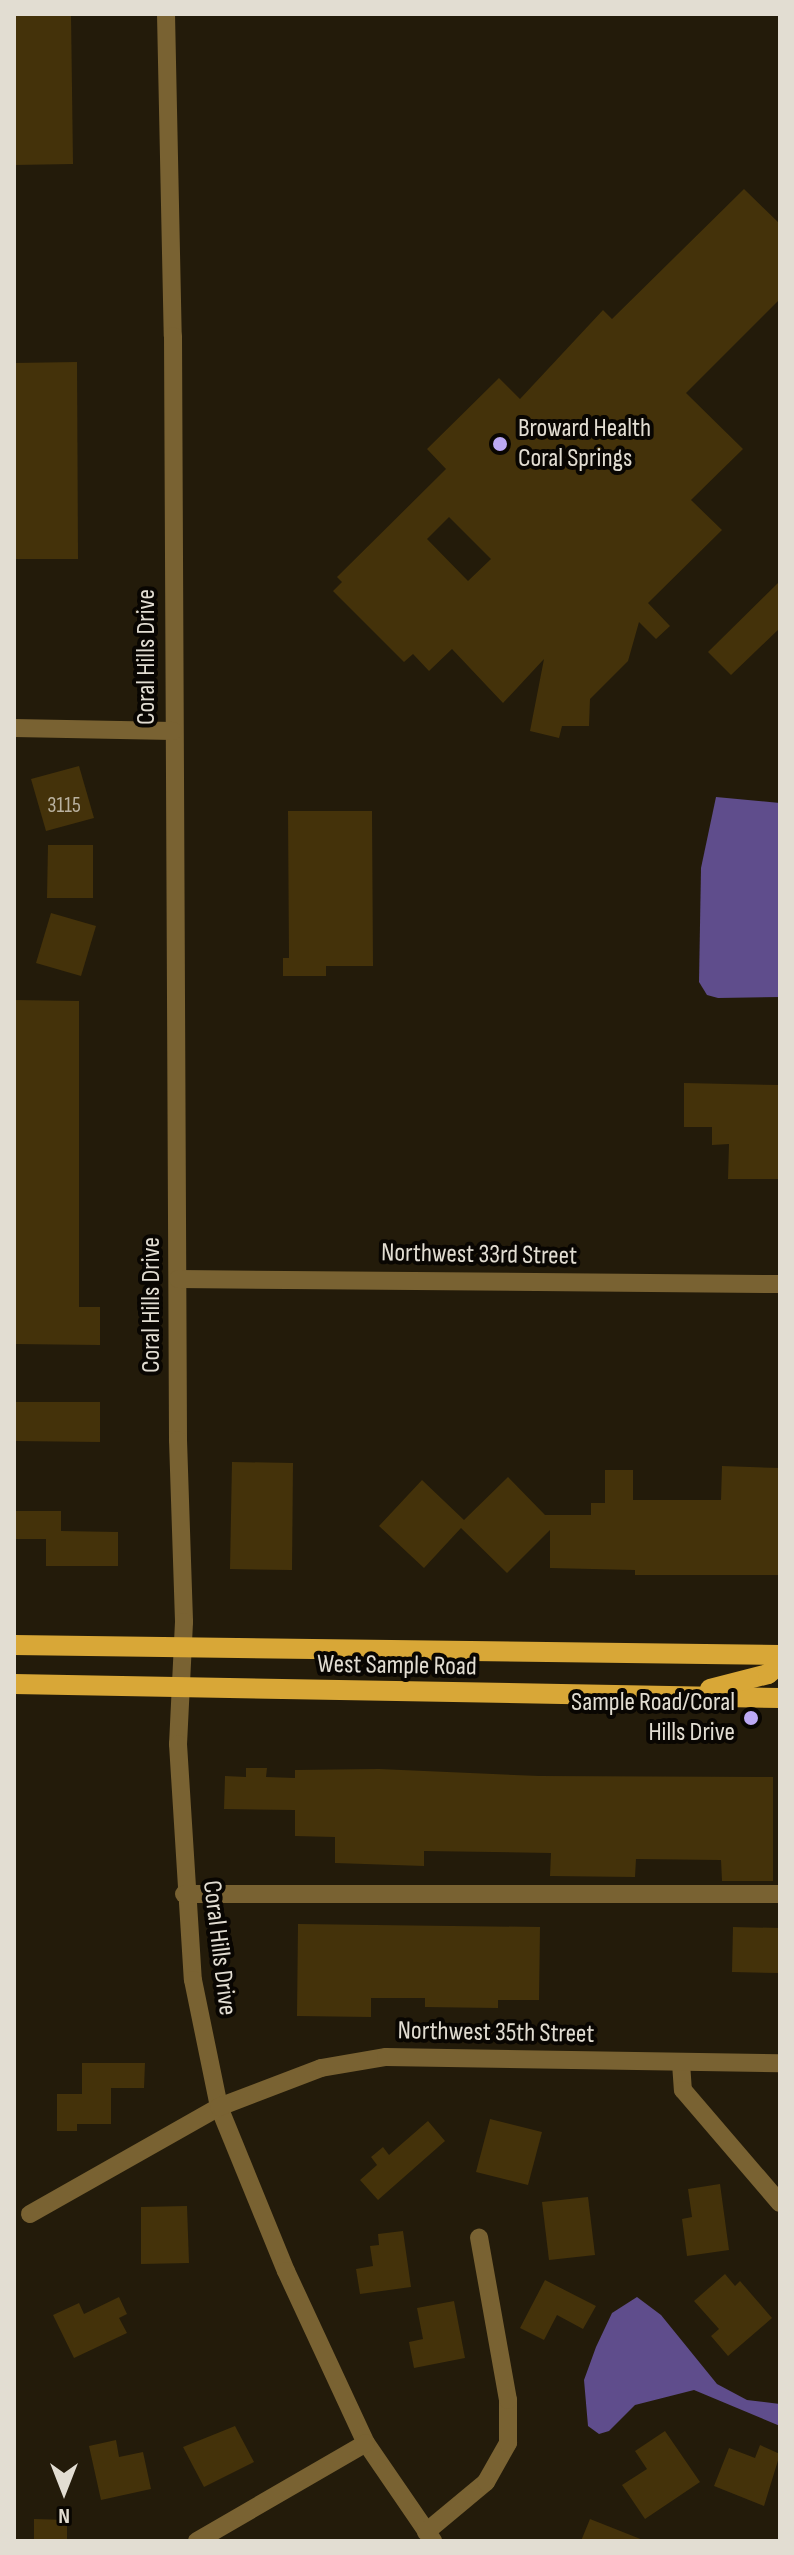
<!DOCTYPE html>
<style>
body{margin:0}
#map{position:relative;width:794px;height:2555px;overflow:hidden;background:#231b0a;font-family:"Sofia Sans Condensed",sans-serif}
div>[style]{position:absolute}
.water>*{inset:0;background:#5f4d8c}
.building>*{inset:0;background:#44320a}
.minor>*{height:18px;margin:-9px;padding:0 9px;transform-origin:9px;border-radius:9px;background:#796232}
.major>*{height:20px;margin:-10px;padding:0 10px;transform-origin:10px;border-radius:10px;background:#d8a737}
.dots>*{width:22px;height:22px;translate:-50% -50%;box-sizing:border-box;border:4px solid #090602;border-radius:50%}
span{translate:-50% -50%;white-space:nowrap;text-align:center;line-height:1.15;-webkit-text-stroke:8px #090602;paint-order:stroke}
.number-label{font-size:22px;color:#bab2a0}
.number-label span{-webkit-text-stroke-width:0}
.poi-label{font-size:26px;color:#e2ddd2}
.left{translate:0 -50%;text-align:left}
.right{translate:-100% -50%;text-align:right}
.street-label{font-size:26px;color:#e2ddd2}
.frame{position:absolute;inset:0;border:16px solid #e2ddd2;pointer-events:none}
.north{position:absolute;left:24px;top:2451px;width:80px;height:80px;-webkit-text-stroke:6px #090602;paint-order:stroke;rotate:180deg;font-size:22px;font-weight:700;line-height:32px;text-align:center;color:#e2ddd2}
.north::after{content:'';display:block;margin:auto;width:28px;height:36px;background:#e2ddd2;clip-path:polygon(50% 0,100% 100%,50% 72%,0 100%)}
</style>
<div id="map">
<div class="water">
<div style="clip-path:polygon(716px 797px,780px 803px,780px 997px,718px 998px,707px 995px,699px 982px,701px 868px)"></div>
<div style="clip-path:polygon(637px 2297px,661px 2315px,717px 2384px,747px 2400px,780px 2404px,780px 2426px,694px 2390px,635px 2405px,609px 2431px,599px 2434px,588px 2426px,584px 2380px,596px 2347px,612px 2313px)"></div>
</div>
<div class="building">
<div style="clip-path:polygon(14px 14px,71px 14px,73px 164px,14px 165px)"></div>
<div style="clip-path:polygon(evenodd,744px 189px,780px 224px,780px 299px,686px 393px,743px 449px,691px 500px,722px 530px,648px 603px,670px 626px,656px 639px,639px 622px,628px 661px,590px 699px,589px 726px,562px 726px,559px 738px,530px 731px,544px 659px,503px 703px,452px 649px,429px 671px,413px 654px,404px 662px,333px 591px,342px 582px,337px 577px,446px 469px,427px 449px,499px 378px,520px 399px,603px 310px,612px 319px,744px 189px,449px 517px,491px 559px,468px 581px,427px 539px,449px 517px)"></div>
<div style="clip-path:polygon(77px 362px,78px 559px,14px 559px,14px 363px)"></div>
<div style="clip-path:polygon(780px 581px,780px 628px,731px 675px,708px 652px)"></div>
<div style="clip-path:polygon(79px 766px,94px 818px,46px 831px,31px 779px)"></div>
<div style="clip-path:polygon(288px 811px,372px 811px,373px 966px,326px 966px,326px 976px,283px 976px,283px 958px,289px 958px)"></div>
<div style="clip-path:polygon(48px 845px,93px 845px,93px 898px,47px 898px)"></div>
<div style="clip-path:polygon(51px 913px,96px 926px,81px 976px,36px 963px)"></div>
<div style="clip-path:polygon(14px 1000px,79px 1001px,79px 1307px,100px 1307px,100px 1345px,14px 1344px)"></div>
<div style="clip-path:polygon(684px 1083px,780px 1085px,780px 1179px,728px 1179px,729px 1144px,712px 1145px,712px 1127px,684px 1127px)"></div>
<div style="clip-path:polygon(14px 1402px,100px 1402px,100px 1442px,14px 1441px)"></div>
<div style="clip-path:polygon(232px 1462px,293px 1463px,292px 1570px,230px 1569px)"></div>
<div style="clip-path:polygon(722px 1466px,780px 1468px,780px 1575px,635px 1575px,635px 1570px,550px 1568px,550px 1530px,507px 1573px,461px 1528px,424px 1568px,379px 1526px,422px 1480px,464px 1520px,508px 1477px,545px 1515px,591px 1515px,591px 1503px,605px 1503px,605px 1470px,633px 1470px,633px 1500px,721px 1500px)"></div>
<div style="clip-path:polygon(14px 1511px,61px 1511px,61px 1531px,118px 1532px,118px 1566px,46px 1566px,46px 1539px,14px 1539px)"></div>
<div style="clip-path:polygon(246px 1768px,267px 1768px,266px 1777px,295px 1778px,295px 1770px,379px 1769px,539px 1776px,773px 1777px,773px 1881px,722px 1881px,721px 1860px,636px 1859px,635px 1877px,550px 1876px,551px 1853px,424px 1851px,424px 1866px,335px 1863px,335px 1837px,295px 1836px,295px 1810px,224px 1809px,225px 1776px,246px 1777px)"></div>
<div style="clip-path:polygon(298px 1924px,540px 1927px,539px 2000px,498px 2000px,498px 2008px,425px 2007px,425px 1998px,371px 1998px,371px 2017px,297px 2016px)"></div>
<div style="clip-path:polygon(733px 1927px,780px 1928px,780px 1973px,732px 1972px)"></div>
<div style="clip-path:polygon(82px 2063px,145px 2063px,144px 2088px,111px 2088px,111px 2124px,77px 2124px,77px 2131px,57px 2131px,57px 2094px,82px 2094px)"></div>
<div style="clip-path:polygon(490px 2119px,542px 2132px,528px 2185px,476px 2172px)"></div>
<div style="clip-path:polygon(428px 2121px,445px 2141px,378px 2200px,360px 2180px,377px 2165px,371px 2157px,383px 2147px,389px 2155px)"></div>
<div style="clip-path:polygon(720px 2184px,729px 2250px,687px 2256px,682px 2219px,692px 2217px,688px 2189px)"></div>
<div style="clip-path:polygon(588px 2197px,595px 2255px,549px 2260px,542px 2202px)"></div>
<div style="clip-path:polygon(187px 2206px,189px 2263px,141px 2264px,141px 2207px)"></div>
<div style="clip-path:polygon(403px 2231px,411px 2287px,360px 2294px,356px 2269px,373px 2266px,370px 2246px,379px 2245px,378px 2234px)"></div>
<div style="clip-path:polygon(725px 2274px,735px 2286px,740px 2281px,772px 2318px,728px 2356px,711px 2336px,719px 2329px,694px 2301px)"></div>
<div style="clip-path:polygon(545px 2280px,596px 2306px,583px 2329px,557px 2315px,544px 2340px,520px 2328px)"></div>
<div style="clip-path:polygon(119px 2297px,127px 2314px,119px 2318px,127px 2333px,74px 2358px,53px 2315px,79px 2303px,84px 2314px)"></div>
<div style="clip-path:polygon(454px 2301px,465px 2358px,414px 2368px,409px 2342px,423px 2339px,417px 2308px)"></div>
<div style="clip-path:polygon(235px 2426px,254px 2462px,204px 2487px,183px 2447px)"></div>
<div style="clip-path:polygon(665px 2431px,700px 2482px,645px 2519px,622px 2485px,647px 2469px,635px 2451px)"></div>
<div style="clip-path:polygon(116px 2440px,119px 2457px,143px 2452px,151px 2489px,101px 2500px,89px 2446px)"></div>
<div style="clip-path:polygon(760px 2445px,780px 2454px,764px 2506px,714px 2486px,729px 2448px,755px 2458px)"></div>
<div style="clip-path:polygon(34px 2519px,67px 2520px,67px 2541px,34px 2541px)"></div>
<div style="clip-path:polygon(590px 2519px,643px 2540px,643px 2541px,581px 2541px)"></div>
</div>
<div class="minor">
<div style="left:166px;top:14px;width:322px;rotate:88.8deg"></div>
<div style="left:173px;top:336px;width:1104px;rotate:89.74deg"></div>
<div style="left:178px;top:1440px;width:182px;rotate:88.1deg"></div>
<div style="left:184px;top:1622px;width:122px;rotate:92.8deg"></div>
<div style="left:178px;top:1744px;width:236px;rotate:86.4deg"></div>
<div style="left:193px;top:1980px;width:130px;rotate:78.4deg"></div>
<div style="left:219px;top:2107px;width:177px;rotate:67.8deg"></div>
<div style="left:286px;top:2271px;width:190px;rotate:65.1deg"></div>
<div style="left:366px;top:2443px;width:119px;rotate:55.6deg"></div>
<div style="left:14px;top:728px;width:159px;rotate:1.1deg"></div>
<div style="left:178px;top:1279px;width:602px;rotate:0.48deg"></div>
<div style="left:184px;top:1894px;width:596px"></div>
<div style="left:681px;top:2063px;width:27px;rotate:86deg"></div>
<div style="left:683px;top:2090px;width:149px;rotate:49.4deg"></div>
<div style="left:30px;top:2214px;width:217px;rotate:-29.5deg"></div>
<div style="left:219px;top:2107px;width:109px;rotate:-20.9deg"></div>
<div style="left:321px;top:2068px;width:66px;rotate:-9.6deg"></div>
<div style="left:386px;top:2057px;width:394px;rotate:0.9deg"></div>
<div style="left:426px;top:2532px;width:78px;rotate:-39.8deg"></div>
<div style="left:486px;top:2482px;width:45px;rotate:-60.6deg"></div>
<div style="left:508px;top:2443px;width:43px;rotate:-90deg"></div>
<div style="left:508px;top:2400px;width:165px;rotate:-100.1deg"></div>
<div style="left:197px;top:2541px;width:195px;rotate:-30.1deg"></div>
</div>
<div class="major">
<div style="left:14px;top:1645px;width:766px;rotate:0.75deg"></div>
<div style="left:14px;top:1684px;width:766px;rotate:1.05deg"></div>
<div style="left:710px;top:1689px;width:60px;rotate:-14.5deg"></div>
<div style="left:768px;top:1674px;width:16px;rotate:-40deg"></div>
</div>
<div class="dots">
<div style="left:500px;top:444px;background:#bca9f5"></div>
<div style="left:751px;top:1718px;background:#bca9f5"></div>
</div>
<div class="number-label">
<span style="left:64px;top:806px">3115</span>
</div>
<div class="poi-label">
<span class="left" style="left:518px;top:444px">Broward Health<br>Coral Springs</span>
<span class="right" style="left:735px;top:1718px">Sample Road/Coral<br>Hills Drive</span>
</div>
<div class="street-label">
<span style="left:147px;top:657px;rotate:-90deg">Coral Hills Drive</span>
<span style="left:479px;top:1255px;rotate:1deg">Northwest 33rd Street</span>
<span style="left:152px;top:1305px;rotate:-90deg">Coral Hills Drive</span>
<span style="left:397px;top:1666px;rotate:1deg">West Sample Road</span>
<span style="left:219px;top:1948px;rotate:83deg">Coral Hills Drive</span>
<span style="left:496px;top:2033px;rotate:1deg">Northwest 35th Street</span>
</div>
<div class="frame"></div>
<div class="north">N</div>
</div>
